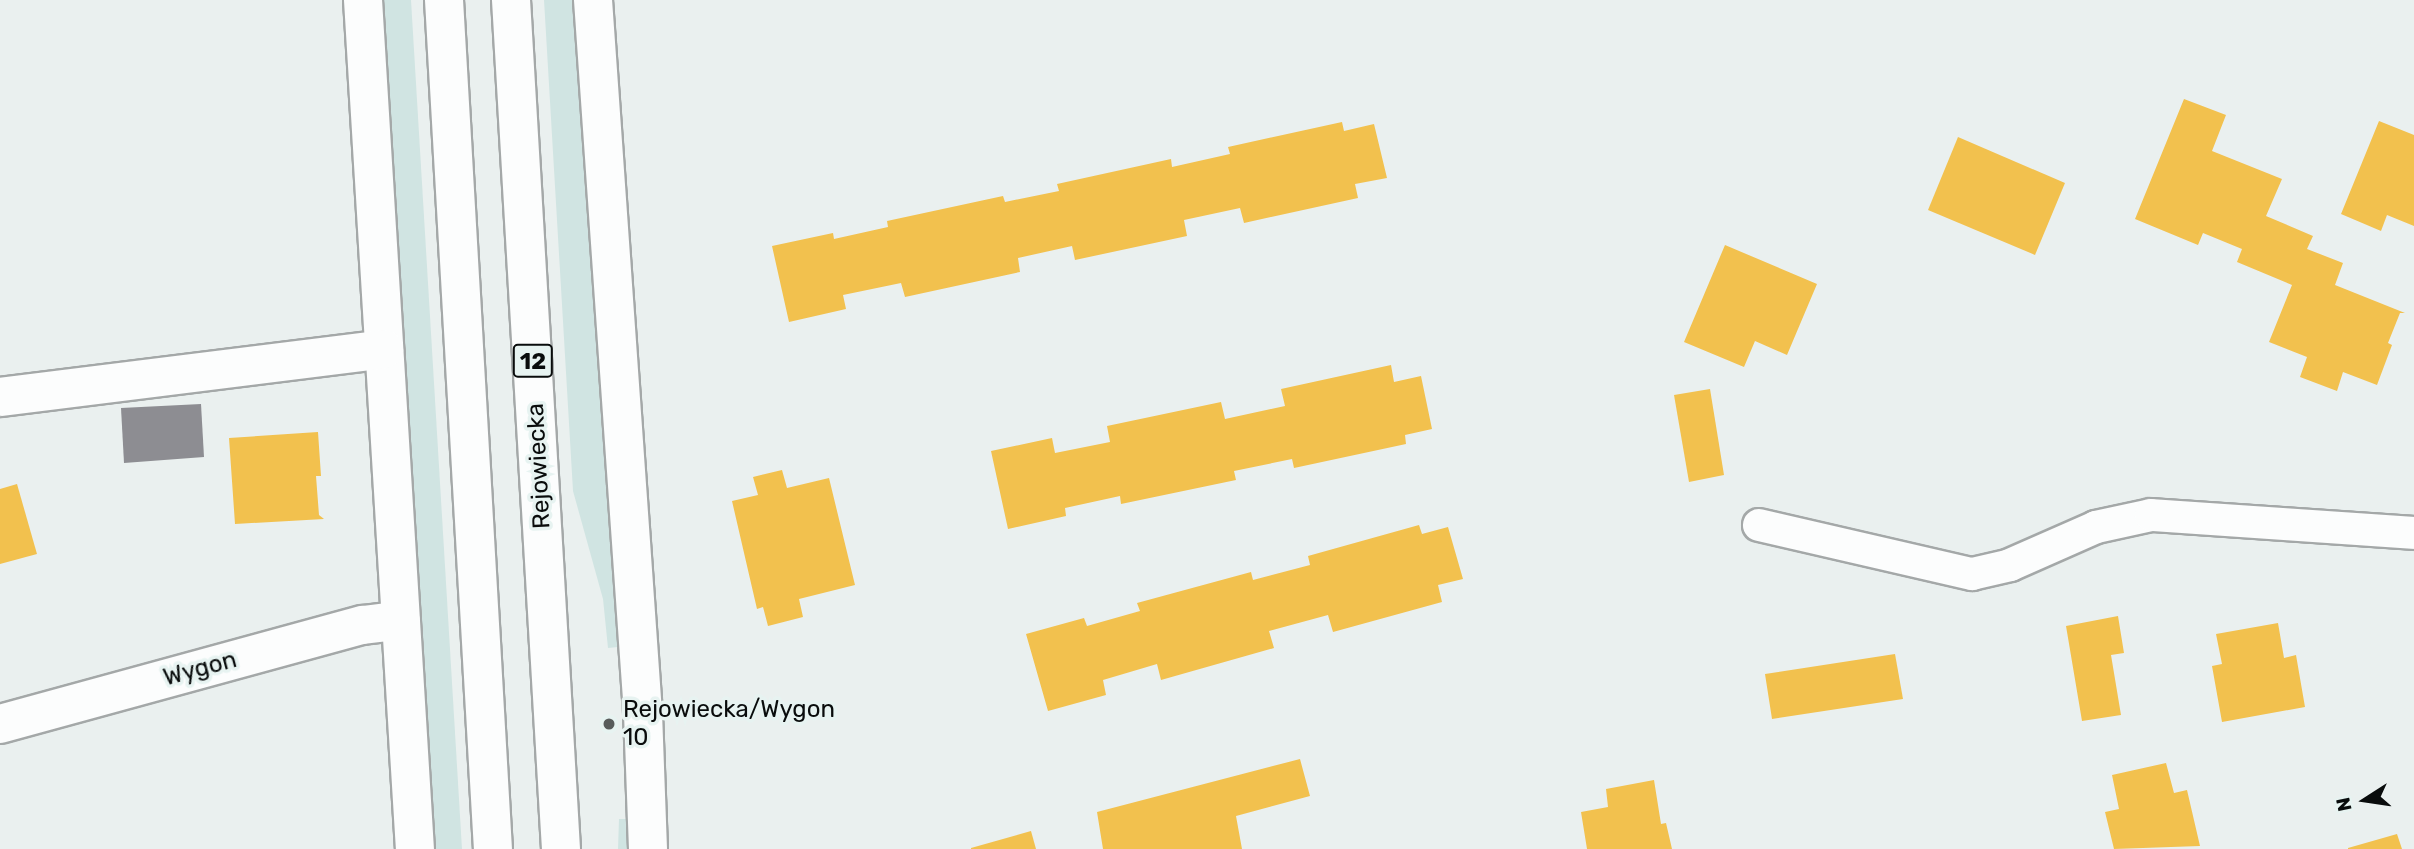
<!DOCTYPE html>
<style>
body{margin:0}
#map{position:relative;width:2414px;height:849px;overflow:hidden;background:#eaf0ef;font-family:Rubik,sans-serif}
div>[style]{position:absolute}
.green>*{inset:0;background:#d0e4e2}
.homes>*{inset:0;background:#f2c14e}
.industry>*{inset:0;background:#8d8d92}
.roads{filter:drop-shadow(2px 0 #a4a8a8) drop-shadow(-2px 0 #a4a8a8) drop-shadow(0 2px #a4a8a8) drop-shadow(0 -2px #a4a8a8)}
.lane>*{height:32px;margin:-16px;padding:0 16px;transform-origin:16px;border-radius:16px;background:#fcfdfd}
.street>*{height:38px;margin:-19px;padding:0 19px;transform-origin:19px;border-radius:19px;background:#fcfdfd}
.highway>*{height:38px;margin:-19px;padding:0 19px;transform-origin:19px;border-radius:19px;background:#fcfdfd}
.dots>*{width:19px;height:19px;translate:-50% -50%;box-sizing:border-box;border:4px solid #e7f3f1;border-radius:50%}
span{translate:-50% -50%;white-space:nowrap;text-align:center;line-height:1.15;-webkit-text-stroke:7px #e7f3f1;paint-order:stroke}
.shield-label span{padding:2px 5px;background:#e7f3f1;border:2px solid;border-radius:5px;-webkit-text-stroke-width:0}
.shield-label{font-size:23px;color:#090c0c;font-weight:700}
.street-label{font-size:24px;color:#090c0c}
.poi-label{font-size:24px;color:#090c0c}
.left{translate:0 -50%;text-align:left}
.north{position:absolute;left:2330px;top:765px;width:70px;height:70px;-webkit-text-stroke:5px #e7f3f1;paint-order:stroke;rotate:258deg;font-size:19px;font-weight:700;line-height:28px;text-align:center;color:#090c0c}
.north::after{content:'';display:block;margin:auto;width:24px;height:32px;background:#090c0c;clip-path:polygon(50% 0,100% 100%,50% 72%,0 100%)}
</style>
<div id="map">
<div class="green">
<div style="clip-path:polygon(381px 0,411px 0,462px 849px,434px 849px)"></div>
<div style="clip-path:polygon(544px 0,578px 0,618px 647px,608px 648px,603px 599px,573px 491px)"></div>
<div style="clip-path:polygon(619px 819px,629px 819px,630px 849px,618px 849px)"></div>
</div>
<div class="homes">
<div style="clip-path:polygon(2184px 99px,2226px 115px,2212px 151px,2282px 179px,2266px 216px,2313px 236px,2307px 249px,2343px 263px,2335px 285px,2405px 313px,2400px 313px,2388px 343px,2392px 345px,2377px 385px,2343px 372px,2337px 391px,2300px 377px,2307px 357px,2269px 342px,2292px 285px,2237px 262px,2242px 249px,2203px 233px,2198px 245px,2135px 219px)"></div>
<div style="clip-path:polygon(2379px 121px,2414px 135px,2414px 226px,2387px 215px,2381px 231px,2341px 214px)"></div>
<div style="clip-path:polygon(1342px 122px,1344px 131px,1374px 124px,1387px 178px,1355px 184px,1358px 198px,1244px 223px,1240px 208px,1184px 220px,1187px 236px,1075px 260px,1072px 246px,1018px 258px,1020px 272px,905px 297px,901px 283px,843px 295px,846px 309px,789px 322px,772px 246px,833px 233px,834px 239px,888px 227px,887px 221px,1003px 196px,1005px 202px,1059px 191px,1057px 184px,1171px 159px,1172px 167px,1230px 154px,1228px 147px)"></div>
<div style="clip-path:polygon(1958px 137px,2065px 183px,2035px 255px,1928px 210px)"></div>
<div style="clip-path:polygon(1725px 245px,1817px 284px,1787px 355px,1755px 341px,1744px 367px,1684px 342px)"></div>
<div style="clip-path:polygon(1391px 365px,1394px 382px,1421px 376px,1432px 429px,1405px 435px,1406px 444px,1294px 468px,1292px 459px,1234px 471px,1236px 480px,1121px 504px,1120px 496px,1065px 508px,1066px 516px,1008px 529px,991px 451px,1052px 438px,1055px 453px,1110px 442px,1107px 426px,1221px 402px,1225px 419px,1285px 406px,1281px 389px)"></div>
<div style="clip-path:polygon(1710px 389px,1724px 475px,1689px 482px,1674px 395px)"></div>
<div style="clip-path:polygon(318px 432px,321px 476px,316px 476px,319px 515px,324px 519px,235px 524px,229px 438px)"></div>
<div style="clip-path:polygon(782px 470px,787px 488px,829px 478px,855px 585px,799px 599px,803px 617px,768px 626px,763px 607px,757px 609px,732px 501px,758px 495px,753px 477px)"></div>
<div style="clip-path:polygon(17px 484px,37px 554px,0 564px,0 489px)"></div>
<div style="clip-path:polygon(1419px 525px,1422px 534px,1448px 527px,1463px 579px,1438px 585px,1442px 602px,1333px 632px,1328px 615px,1269px 631px,1274px 648px,1161px 680px,1157px 664px,1103px 680px,1106px 695px,1048px 711px,1026px 634px,1084px 618px,1087px 626px,1140px 611px,1137px 603px,1251px 572px,1253px 580px,1310px 565px,1308px 556px)"></div>
<div style="clip-path:polygon(2118px 616px,2124px 653px,2111px 655px,2121px 715px,2082px 721px,2066px 626px)"></div>
<div style="clip-path:polygon(2278px 623px,2284px 658px,2296px 655px,2305px 707px,2222px 722px,2212px 666px,2222px 664px,2216px 634px)"></div>
<div style="clip-path:polygon(1895px 654px,1903px 699px,1772px 719px,1765px 674px)"></div>
<div style="clip-path:polygon(1300px 759px,1310px 796px,1236px 816px,1242px 849px,1103px 849px,1097px 812px)"></div>
<div style="clip-path:polygon(2166px 763px,2174px 793px,2187px 790px,2200px 846px,2114px 849px,2105px 812px,2119px 809px,2112px 775px)"></div>
<div style="clip-path:polygon(1654px 780px,1661px 824px,1666px 823px,1672px 849px,1587px 849px,1581px 812px,1608px 807px,1606px 789px)"></div>
<div style="clip-path:polygon(1031px 831px,1036px 849px,971px 849px,971px 848px)"></div>
<div style="clip-path:polygon(2397px 834px,2402px 849px,2348px 849px,2348px 848px)"></div>
</div>
<div class="industry">
<div style="clip-path:polygon(201px 404px,204px 457px,124px 463px,121px 408px)"></div>
</div>
<div class="roads">
<div class="lane">
<div style="left:1759px;top:525px;width:219px;rotate:13deg"></div>
<div style="left:1972px;top:574px;width:39px;rotate:-13deg"></div>
<div style="left:2010px;top:565px;width:94px;rotate:-23.8deg"></div>
<div style="left:2096px;top:527px;width:56px;rotate:-12.3deg"></div>
<div style="left:2151px;top:515px;width:264px;rotate:3.9deg"></div>
</div>
<div class="street">
<div style="left:363px;top:0;width:851px;rotate:86.5deg"></div>
<div style="left:593px;top:0;width:715px;rotate:85.99deg"></div>
<div style="left:643px;top:713px;width:136px;rotate:87.9deg"></div>
<div style="left:0;top:397px;width:387px;rotate:-7.1deg"></div>
<div style="left:0;top:724px;width:376px;rotate:-15.3deg"></div>
<div style="left:363px;top:625px;width:38px;rotate:-7deg"></div>
</div>
<div class="highway">
<div style="left:444px;top:0;width:850px;rotate:86.7deg"></div>
<div style="left:511px;top:0;width:850px;rotate:86.63deg"></div>
</div>
</div>
<div class="dots">
<div style="left:609px;top:724px;background:#585c5b"></div>
</div>
<div class="shield-label">
<span style="left:533px;top:361px">12</span>
</div>
<div class="street-label">
<span style="left:539px;top:466px;rotate:-93deg">Rejowiecka</span>
<span style="left:200px;top:669px;rotate:-15deg">Wygon</span>
</div>
<div class="poi-label">
<span class="left" style="left:623px;top:724px">Rejowiecka/Wygon<br>10</span>
</div>
<div class="north">N</div>
</div>
